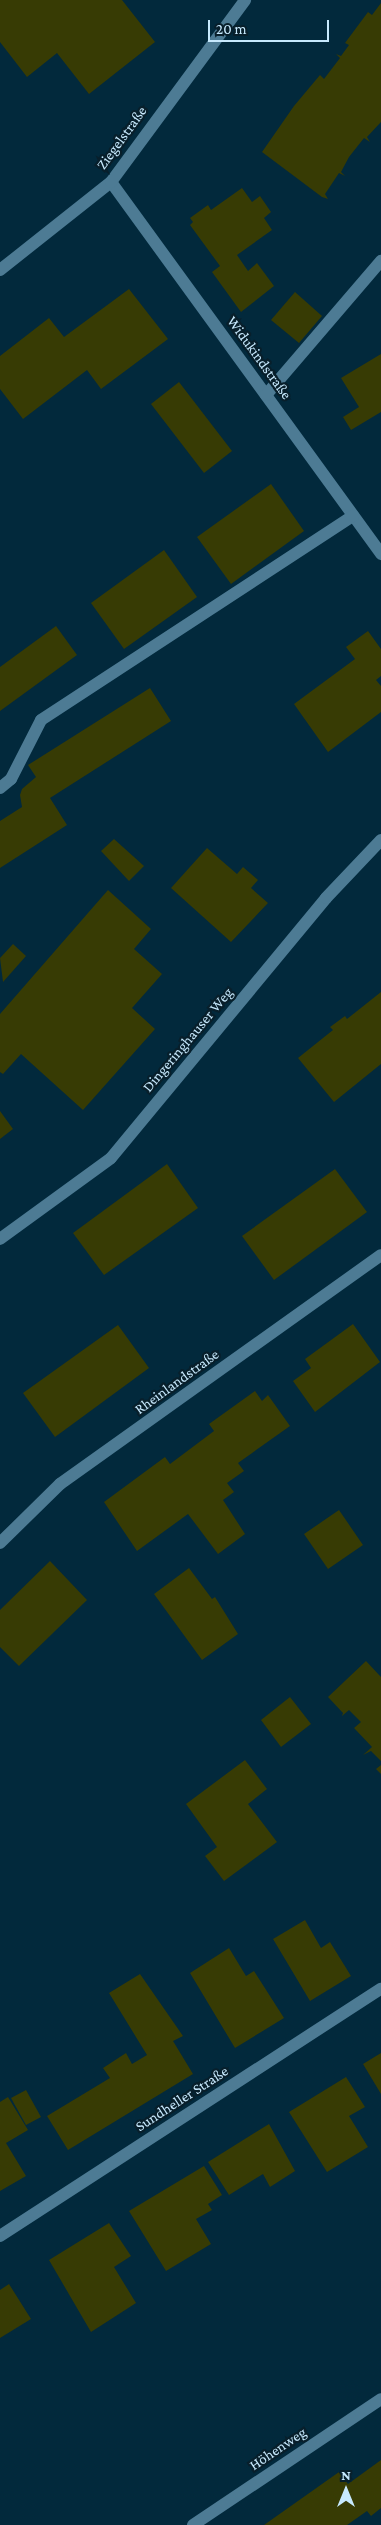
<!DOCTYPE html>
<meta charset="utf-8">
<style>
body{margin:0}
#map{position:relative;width:381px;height:2525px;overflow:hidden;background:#02293c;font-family:"Crimson Pro",serif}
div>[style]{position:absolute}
.building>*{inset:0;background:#373b04}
.minor>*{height:12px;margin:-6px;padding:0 6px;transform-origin:6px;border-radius:6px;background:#4d7b94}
span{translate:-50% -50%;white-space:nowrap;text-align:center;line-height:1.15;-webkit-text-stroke:4.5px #081f2b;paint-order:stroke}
.street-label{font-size:15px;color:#c7e9fd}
.north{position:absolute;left:321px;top:2465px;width:50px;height:50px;-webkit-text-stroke:4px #081f2b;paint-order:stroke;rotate:0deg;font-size:14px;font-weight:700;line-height:20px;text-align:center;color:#c7e9fd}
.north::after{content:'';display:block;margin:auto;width:18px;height:22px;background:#c7e9fd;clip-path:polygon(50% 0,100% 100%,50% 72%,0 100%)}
.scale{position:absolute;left:208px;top:20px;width:121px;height:22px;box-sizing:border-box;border:2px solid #c7e9fd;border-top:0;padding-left:6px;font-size:15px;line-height:18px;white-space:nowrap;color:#c7e9fd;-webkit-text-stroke:4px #081f2b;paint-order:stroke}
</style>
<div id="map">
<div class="building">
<div style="clip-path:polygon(0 0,122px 0,155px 42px,89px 94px,57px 53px,27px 77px,0 42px)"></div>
<div style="clip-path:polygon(381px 3px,381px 122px,367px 137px,370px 142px,364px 138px,349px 157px,341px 172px,345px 176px,339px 173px,325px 194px,328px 199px,322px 197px,262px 152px,294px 106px,320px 75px,324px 79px,340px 58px,336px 54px,341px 56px,349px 45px,345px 43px,368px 12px,372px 15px)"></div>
<div style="clip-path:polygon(242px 188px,252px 202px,260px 196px,271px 212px,264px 218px,272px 230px,237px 255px,248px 271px,257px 263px,274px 286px,241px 312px,212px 272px,220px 266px,190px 225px,193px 222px,190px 218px,208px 205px,211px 210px)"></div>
<div style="clip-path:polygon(129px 289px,168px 339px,101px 389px,87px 370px,23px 419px,0 389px,0 356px,49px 318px,64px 337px)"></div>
<div style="clip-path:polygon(295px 292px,322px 316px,299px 343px,271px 320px)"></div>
<div style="clip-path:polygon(381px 354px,381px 412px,351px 430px,343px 417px,359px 407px,341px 378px)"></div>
<div style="clip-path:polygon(179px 382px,232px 451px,204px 473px,151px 404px)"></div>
<div style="clip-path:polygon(271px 484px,304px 531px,231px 584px,197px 537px)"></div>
<div style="clip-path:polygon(164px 550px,197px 597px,124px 649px,91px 603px)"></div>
<div style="clip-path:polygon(56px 626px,77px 655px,0 711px,0 667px)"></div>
<div style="clip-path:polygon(368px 631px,381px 649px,381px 676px,376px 680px,381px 686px,381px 712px,328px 752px,294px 704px,355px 659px,346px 647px)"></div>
<div style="clip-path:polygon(150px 688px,171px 721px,50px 798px,67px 825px,0 868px,0 821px,22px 807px,20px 795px,22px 789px,36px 777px,28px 765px)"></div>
<div style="clip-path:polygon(114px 839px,144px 866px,129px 881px,101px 851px)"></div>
<div style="clip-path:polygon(207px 848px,237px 874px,243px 867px,258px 880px,251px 888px,268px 903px,231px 942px,171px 888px)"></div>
<div style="clip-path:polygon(108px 890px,151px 929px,134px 949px,162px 974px,132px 1008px,155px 1029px,83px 1110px,21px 1054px,3px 1074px,0 1072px,0 1014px)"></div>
<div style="clip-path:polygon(13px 944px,26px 956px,3px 982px,0 958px)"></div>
<div style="clip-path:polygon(381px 992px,381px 1064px,334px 1102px,298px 1058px,333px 1030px,330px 1027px,345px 1016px,347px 1019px)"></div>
<div style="clip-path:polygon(0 1111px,13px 1129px,0 1139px)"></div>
<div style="clip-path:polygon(167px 1164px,198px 1208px,104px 1275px,73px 1233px)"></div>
<div style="clip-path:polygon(335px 1169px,367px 1212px,274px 1280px,242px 1236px)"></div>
<div style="clip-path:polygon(353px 1324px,380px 1362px,315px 1412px,293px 1381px,311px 1368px,305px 1359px)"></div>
<div style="clip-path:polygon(118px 1325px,149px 1368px,55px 1437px,23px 1393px)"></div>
<div style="clip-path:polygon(255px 1391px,262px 1401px,268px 1395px,290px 1426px,238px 1463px,244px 1471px,227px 1483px,234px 1492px,223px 1500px,245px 1534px,218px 1554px,188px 1514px,137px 1551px,104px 1502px,165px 1457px,170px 1464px,214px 1431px,209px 1424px)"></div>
<div style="clip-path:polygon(339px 1510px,363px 1545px,328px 1569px,304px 1534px)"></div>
<div style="clip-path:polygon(50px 1561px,87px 1600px,19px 1666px,0 1647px,0 1610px)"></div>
<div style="clip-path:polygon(189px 1568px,212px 1599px,215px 1597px,238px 1634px,202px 1660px,154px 1594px)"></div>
<div style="clip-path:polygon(366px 1661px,381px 1677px,381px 1761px,371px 1751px,363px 1755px,372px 1747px,354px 1728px,361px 1722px,349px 1710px,342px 1716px,343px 1713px,328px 1697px)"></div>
<div style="clip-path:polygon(290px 1697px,311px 1724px,281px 1747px,261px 1720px)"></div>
<div style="clip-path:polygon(245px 1760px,267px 1789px,248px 1804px,277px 1842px,224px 1881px,205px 1856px,217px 1847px,186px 1804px)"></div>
<div style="clip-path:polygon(381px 1765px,381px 1774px,376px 1769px)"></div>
<div style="clip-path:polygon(305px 1920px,321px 1948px,330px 1942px,351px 1976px,310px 2001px,273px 1939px)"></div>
<div style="clip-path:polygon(229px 1948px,246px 1976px,254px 1971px,284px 2018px,235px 2048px,190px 1973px)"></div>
<div style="clip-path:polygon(140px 1974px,183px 2036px,173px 2041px,193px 2074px,68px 2150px,47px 2116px,110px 2078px,103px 2068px,126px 2053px,132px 2064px,147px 2055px,109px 1993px)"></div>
<div style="clip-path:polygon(381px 2053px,381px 2094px,363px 2064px)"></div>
<div style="clip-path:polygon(346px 2077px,365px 2107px,349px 2116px,368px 2147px,327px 2172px,289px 2112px)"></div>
<div style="clip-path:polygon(26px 2090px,41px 2117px,26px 2125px,11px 2098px)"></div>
<div style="clip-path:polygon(8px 2097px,28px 2130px,6px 2143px,26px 2176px,0 2191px,0 2102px)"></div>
<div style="clip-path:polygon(269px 2124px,295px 2171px,270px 2187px,263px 2174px,229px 2195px,208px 2162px)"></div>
<div style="clip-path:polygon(204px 2166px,222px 2195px,208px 2204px,212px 2210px,196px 2219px,211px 2244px,166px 2271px,129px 2211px)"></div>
<div style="clip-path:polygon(109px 2223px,131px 2256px,114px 2267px,136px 2303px,91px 2332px,49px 2260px)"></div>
<div style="clip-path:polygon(9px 2284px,31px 2319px,0 2338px,0 2290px)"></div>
<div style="clip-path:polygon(381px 2460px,381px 2508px,371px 2516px,367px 2511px,347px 2525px,264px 2525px,339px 2472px,348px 2484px)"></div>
</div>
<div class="minor">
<div style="left:111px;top:182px;width:460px;rotate:54deg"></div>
<div style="left:0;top:270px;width:142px;rotate:-38.4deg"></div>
<div style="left:111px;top:182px;width:226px;rotate:-53.6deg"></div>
<div style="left:266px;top:395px;width:177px;rotate:-49.4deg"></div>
<div style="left:0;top:788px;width:14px;rotate:-39deg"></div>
<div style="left:11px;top:779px;width:66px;rotate:-63deg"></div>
<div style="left:41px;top:720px;width:373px;rotate:-33.2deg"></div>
<div style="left:0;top:1239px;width:137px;rotate:-36.1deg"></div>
<div style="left:111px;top:1158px;width:337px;rotate:-50.4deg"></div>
<div style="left:326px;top:898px;width:80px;rotate:-46.5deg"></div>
<div style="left:0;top:1543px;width:84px;rotate:-44.5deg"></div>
<div style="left:60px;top:1484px;width:394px;rotate:-35.5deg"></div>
<div style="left:0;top:2236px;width:454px;rotate:-33deg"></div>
<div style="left:193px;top:2525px;width:226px;rotate:-33.8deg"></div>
</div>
<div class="street-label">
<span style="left:122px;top:138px;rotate:-54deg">Ziegelstraße</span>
<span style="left:259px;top:358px;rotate:54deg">Widukindstraße</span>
<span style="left:188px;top:1040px;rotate:-50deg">Dingeringhauser Weg</span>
<span style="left:177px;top:1382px;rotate:-36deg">Rheinlandstraße</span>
<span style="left:182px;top:2099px;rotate:-33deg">Sundheller Straße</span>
<span style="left:278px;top:2449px;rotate:-34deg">Höhenweg</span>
</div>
<div class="north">N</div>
<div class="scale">20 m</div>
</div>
